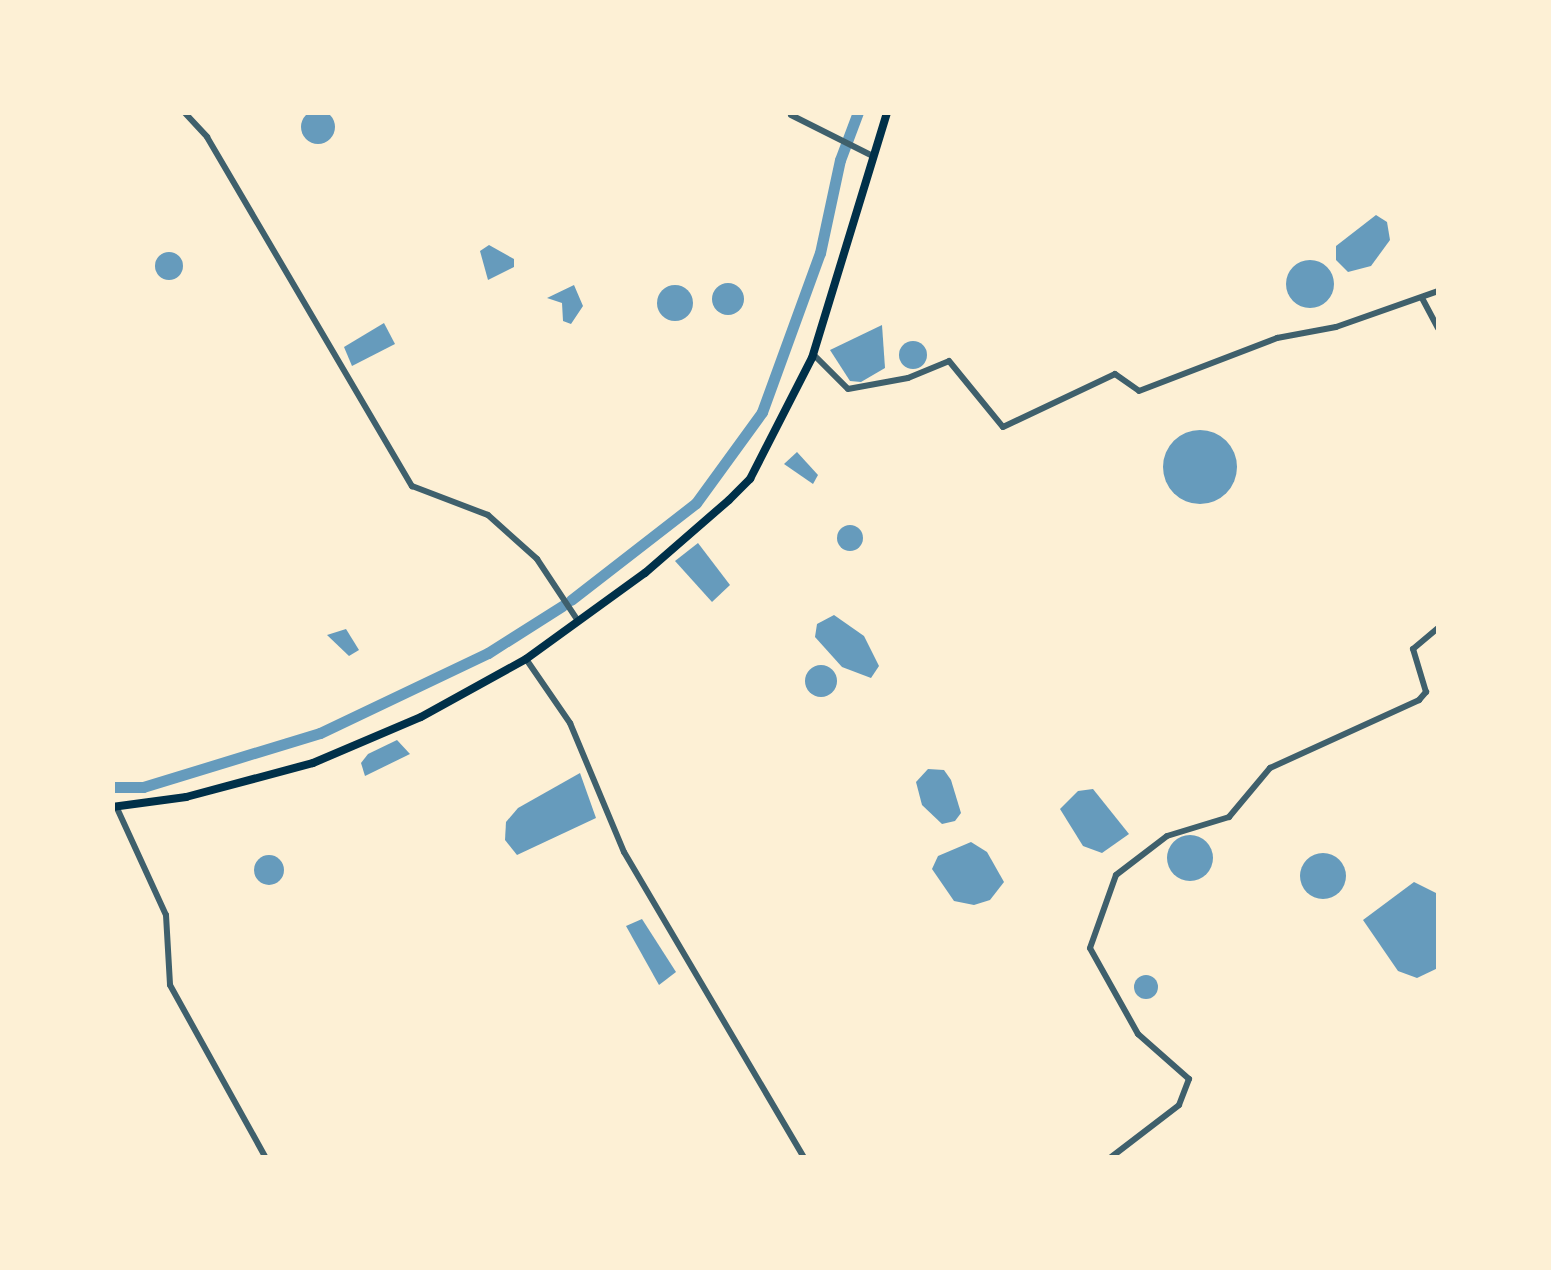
<!DOCTYPE html>
<style>
body{margin:0}
#map{position:relative;width:1551px;height:1270px;overflow:hidden;background:#fdf0d5;font-family:"DejaVu Sans",sans-serif}
div>[style]{position:absolute}
.water>*{inset:0;background:#669bbc}
.round{border-radius:50%}
.canal>*{height:11px;margin:-5.5px;padding:0 5.5px;transform-origin:5.5px;border-radius:5.5px;background:#669bbc}
.minor>*{height:6px;margin:-3px;padding:0 3px;transform-origin:3px;border-radius:3px;background:#3f606c}
.secondary>*{height:8px;margin:-4px;padding:0 4px;transform-origin:4px;border-radius:4px;background:#003049}
span{translate:-50% -50%;white-space:nowrap;text-align:center;line-height:1.15;-webkit-text-stroke:8px #fdf0d5;paint-order:stroke}
.frame{position:absolute;inset:0;border:115px solid #fdf0d5;pointer-events:none}
</style>
<div id="map">
<div class="water">
<div class="round" style="left:301px;top:110px;width:34px;height:34px"></div>
<div style="clip-path:polygon(1376px 215px,1387px 222px,1390px 240px,1371px 266px,1348px 272px,1336px 260px,1336px 246px)"></div>
<div style="clip-path:polygon(489px 245px,514px 259px,514px 267px,488px 280px,480px 251px)"></div>
<div class="round" style="left:155px;top:252px;width:28px;height:28px"></div>
<div class="round" style="left:1286px;top:260px;width:48px;height:48px"></div>
<div class="round" style="left:712px;top:283px;width:32px;height:32px"></div>
<div class="round" style="left:657px;top:285px;width:36px;height:36px"></div>
<div style="clip-path:polygon(574px 285px,583px 306px,571px 324px,563px 321px,562px 303px,547px 298px)"></div>
<div style="clip-path:polygon(384px 323px,395px 344px,352px 366px,344px 347px)"></div>
<div style="clip-path:polygon(882px 325px,885px 368px,861px 382px,850px 381px,830px 350px)"></div>
<div class="round" style="left:899px;top:341px;width:28px;height:28px"></div>
<div class="round" style="left:1163px;top:430px;width:74px;height:74px"></div>
<div style="clip-path:polygon(797px 452px,818px 475px,813px 484px,784px 464px)"></div>
<div class="round" style="left:837px;top:525px;width:26px;height:26px"></div>
<div style="clip-path:polygon(698px 543px,730px 585px,712px 602px,675px 561px)"></div>
<div style="clip-path:polygon(834px 615px,864px 636px,879px 666px,871px 678px,842px 667px,815px 637px,817px 624px)"></div>
<div style="clip-path:polygon(346px 629px,359px 650px,349px 656px,327px 635px)"></div>
<div class="round" style="left:805px;top:665px;width:32px;height:32px"></div>
<div style="clip-path:polygon(397px 740px,410px 754px,365px 776px,361px 763px,368px 754px)"></div>
<div style="clip-path:polygon(928px 769px,944px 770px,951px 780px,961px 813px,955px 821px,942px 824px,922px 805px,916px 782px)"></div>
<div style="clip-path:polygon(580px 773px,596px 818px,517px 855px,505px 840px,506px 822px,518px 808px)"></div>
<div style="clip-path:polygon(1093px 789px,1129px 834px,1102px 853px,1083px 846px,1060px 809px,1078px 791px)"></div>
<div class="round" style="left:1167px;top:835px;width:46px;height:46px"></div>
<div style="clip-path:polygon(971px 842px,987px 852px,1004px 882px,990px 900px,974px 905px,954px 901px,932px 869px,938px 856px)"></div>
<div class="round" style="left:1300px;top:853px;width:46px;height:46px"></div>
<div class="round" style="left:254px;top:855px;width:30px;height:30px"></div>
<div style="clip-path:polygon(1414px 882px,1438px 894px,1438px 968px,1417px 978px,1398px 971px,1363px 920px)"></div>
<div style="clip-path:polygon(642px 919px,676px 972px,659px 985px,626px 926px)"></div>
<div class="round" style="left:1134px;top:975px;width:24px;height:24px"></div>
</div>
<div class="canal">
<div style="left:571px;top:600px;width:158px;rotate:-37.8deg"></div>
<div style="left:696px;top:503px;width:112px;rotate:-54deg"></div>
<div style="left:762px;top:412px;width:169px;rotate:-70deg"></div>
<div style="left:820px;top:253px;width:95px;rotate:-77.9deg"></div>
<div style="left:840px;top:160px;width:51px;rotate:-69.4deg"></div>
<div style="left:112px;top:787px;width:31px"></div>
<div style="left:143px;top:787px;width:185px;rotate:-17deg"></div>
<div style="left:320px;top:733px;width:186px;rotate:-25.5deg"></div>
<div style="left:488px;top:653px;width:88px;rotate:-32.4deg"></div>
</div>
<div class="minor">
<div style="left:184px;top:112px;width:34px;rotate:47deg"></div>
<div style="left:207px;top:137px;width:405px;rotate:59.6deg"></div>
<div style="left:412px;top:486px;width:81px;rotate:20.9deg"></div>
<div style="left:488px;top:515px;width:66px;rotate:41.9deg"></div>
<div style="left:537px;top:559px;width:74px;rotate:56.5deg"></div>
<div style="left:791px;top:115px;width:92px;rotate:26.6deg"></div>
<div style="left:1422px;top:298px;width:34px;rotate:62deg"></div>
<div style="left:813px;top:354px;width:49px;rotate:45deg"></div>
<div style="left:848px;top:389px;width:61px;rotate:-10.4deg"></div>
<div style="left:908px;top:378px;width:44px;rotate:-22.5deg"></div>
<div style="left:949px;top:361px;width:85px;rotate:50.7deg"></div>
<div style="left:1003px;top:427px;width:124px;rotate:-25.3deg"></div>
<div style="left:1115px;top:374px;width:29px;rotate:35deg"></div>
<div style="left:1139px;top:391px;width:148px;rotate:-21deg"></div>
<div style="left:1277px;top:338px;width:60px;rotate:-10.6deg"></div>
<div style="left:1336px;top:327px;width:108px;rotate:-19.4deg"></div>
<div style="left:526px;top:659px;width:78px;rotate:55.5deg"></div>
<div style="left:570px;top:723px;width:140px;rotate:67.3deg"></div>
<div style="left:624px;top:852px;width:355px;rotate:59.5deg"></div>
<div style="left:116px;top:806px;width:120px;rotate:65.4deg"></div>
<div style="left:166px;top:915px;width:70px;rotate:86.7deg"></div>
<div style="left:170px;top:985px;width:198px;rotate:61deg"></div>
<div style="left:1110px;top:1158px;width:87px;rotate:-37.5deg"></div>
<div style="left:1179px;top:1105px;width:28px;rotate:-69deg"></div>
<div style="left:1189px;top:1079px;width:68px;rotate:-138.6deg"></div>
<div style="left:1138px;top:1034px;width:98px;rotate:-119.2deg"></div>
<div style="left:1090px;top:948px;width:77px;rotate:-70.4deg"></div>
<div style="left:1116px;top:875px;width:64px;rotate:-37.4deg"></div>
<div style="left:1167px;top:836px;width:65px;rotate:-17deg"></div>
<div style="left:1229px;top:817px;width:64px;rotate:-50.1deg"></div>
<div style="left:1270px;top:768px;width:164px;rotate:-24.5deg"></div>
<div style="left:1419px;top:700px;width:11px;rotate:-49deg"></div>
<div style="left:1426px;top:692px;width:45px;rotate:-106.8deg"></div>
<div style="left:1413px;top:649px;width:33px;rotate:-40deg"></div>
</div>
<div class="secondary">
<div style="left:112px;top:807px;width:75px;rotate:-7.7deg"></div>
<div style="left:186px;top:797px;width:131px;rotate:-15deg"></div>
<div style="left:313px;top:763px;width:117px;rotate:-23.1deg"></div>
<div style="left:421px;top:717px;width:120px;rotate:-28.9deg"></div>
<div style="left:526px;top:659px;width:147px;rotate:-35.9deg"></div>
<div style="left:645px;top:573px;width:111px;rotate:-41deg"></div>
<div style="left:729px;top:500px;width:30px;rotate:-45deg"></div>
<div style="left:750px;top:479px;width:136px;rotate:-62.9deg"></div>
<div style="left:812px;top:358px;width:257px;rotate:-73deg"></div>
</div>
<div class="frame"></div>
</div>
